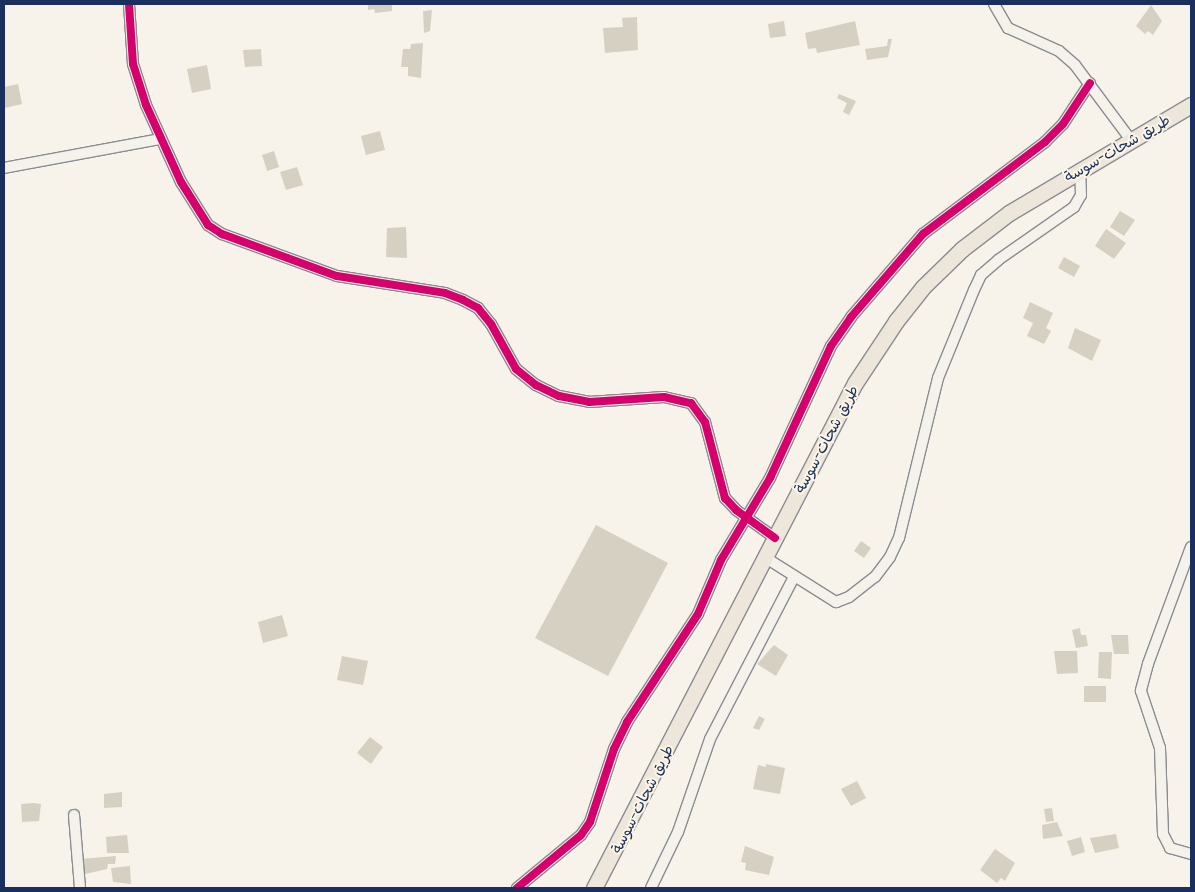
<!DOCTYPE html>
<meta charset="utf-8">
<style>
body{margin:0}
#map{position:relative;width:1195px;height:892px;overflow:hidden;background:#f7f3ea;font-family:Mali,"Playpen Sans Arabic",sans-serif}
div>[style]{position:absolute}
.building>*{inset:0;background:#d6d0c2}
.roads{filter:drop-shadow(1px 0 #8a8c91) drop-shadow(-1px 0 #8a8c91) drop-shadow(0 1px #8a8c91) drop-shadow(0 -1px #8a8c91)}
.street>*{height:10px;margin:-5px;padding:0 5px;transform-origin:5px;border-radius:5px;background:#f5f2ec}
.primary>*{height:15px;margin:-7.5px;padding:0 7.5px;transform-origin:7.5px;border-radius:7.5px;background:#ede6da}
.cycleway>*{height:8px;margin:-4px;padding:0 4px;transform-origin:4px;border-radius:4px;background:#d6006c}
span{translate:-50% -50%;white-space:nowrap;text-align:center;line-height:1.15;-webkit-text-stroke:4px #fcf5e5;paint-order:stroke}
.street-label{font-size:15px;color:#1b2f5e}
.frame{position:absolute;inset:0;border:5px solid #1b2f5e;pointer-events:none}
</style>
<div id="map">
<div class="building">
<div style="clip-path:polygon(368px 4px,392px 4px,392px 11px,375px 13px,374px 9px,368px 10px)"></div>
<div style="clip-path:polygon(1151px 5px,1162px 21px,1153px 35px,1148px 31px,1145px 34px,1136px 26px)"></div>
<div style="clip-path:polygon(432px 10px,430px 31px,424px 33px,423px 11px)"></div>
<div style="clip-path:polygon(637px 17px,638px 50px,605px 53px,603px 28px,623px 27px,622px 18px)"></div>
<div style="clip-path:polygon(784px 21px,786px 36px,770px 38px,768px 24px)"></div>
<div style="clip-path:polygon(855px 21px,860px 45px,817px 53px,816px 48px,808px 49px,805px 33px)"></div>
<div style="clip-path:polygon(888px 39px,892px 39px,888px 57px,867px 60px,865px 49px,887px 46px)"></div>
<div style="clip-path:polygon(423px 43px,421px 78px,408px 76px,408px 67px,401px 67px,403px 49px,410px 49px,411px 44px)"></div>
<div style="clip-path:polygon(261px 49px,262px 66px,245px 67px,243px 50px)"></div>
<div style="clip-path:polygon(207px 65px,211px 89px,192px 93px,187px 69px)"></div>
<div style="clip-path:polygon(18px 84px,22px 104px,5px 108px,4px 87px)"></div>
<div style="clip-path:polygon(839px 94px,856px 101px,849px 115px,843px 112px,847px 103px,837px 98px)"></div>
<div style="clip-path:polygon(380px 131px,385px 150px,366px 155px,361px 136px)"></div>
<div style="clip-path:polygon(274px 151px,279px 167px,267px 171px,262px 155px)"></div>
<div style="clip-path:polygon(297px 167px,303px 185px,286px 190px,280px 172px)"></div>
<div style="clip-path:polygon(1120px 211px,1135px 220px,1124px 236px,1110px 227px)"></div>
<div style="clip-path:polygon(406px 227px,407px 258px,386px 257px,387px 228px)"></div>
<div style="clip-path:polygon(1106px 229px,1126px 243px,1114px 259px,1095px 246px)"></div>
<div style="clip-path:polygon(1064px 257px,1080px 266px,1074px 277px,1058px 268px)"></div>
<div style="clip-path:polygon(1030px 302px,1053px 313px,1046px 328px,1051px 331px,1044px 344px,1027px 336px,1033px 323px,1023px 318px)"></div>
<div style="clip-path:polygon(1075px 328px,1101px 340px,1092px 361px,1068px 348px)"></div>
<div style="clip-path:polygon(596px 525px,668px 563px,608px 676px,535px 638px)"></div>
<div style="clip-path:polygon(861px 541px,871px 548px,864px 558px,854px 551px)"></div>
<div style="clip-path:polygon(282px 615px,288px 636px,263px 643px,258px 622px)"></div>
<div style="clip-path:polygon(1080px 628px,1081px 635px,1086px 635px,1088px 646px,1076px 648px,1072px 630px)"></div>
<div style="clip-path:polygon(1111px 635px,1128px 635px,1129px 654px,1114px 654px)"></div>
<div style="clip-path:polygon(774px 645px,788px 655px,776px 676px,757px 664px)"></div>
<div style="clip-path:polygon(1054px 651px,1077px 651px,1078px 673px,1057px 674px)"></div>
<div style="clip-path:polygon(1099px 652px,1112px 652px,1111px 679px,1098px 678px)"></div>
<div style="clip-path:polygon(342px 656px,368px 661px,363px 685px,337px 680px)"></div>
<div style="clip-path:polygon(1084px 686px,1106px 686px,1106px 702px,1084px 702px)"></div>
<div style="clip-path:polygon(759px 716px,765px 719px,759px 730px,753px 728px)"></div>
<div style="clip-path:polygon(370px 737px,383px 747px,371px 764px,357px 753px)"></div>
<div style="clip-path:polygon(766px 764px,785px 768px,780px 794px,753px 789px,758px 765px,766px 767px)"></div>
<div style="clip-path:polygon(857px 781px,866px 798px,851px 806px,841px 789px)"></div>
<div style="clip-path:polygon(122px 792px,122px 807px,104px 808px,104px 794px)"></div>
<div style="clip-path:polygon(34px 803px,41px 804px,39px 821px,22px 822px,21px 804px)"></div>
<div style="clip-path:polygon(1052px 808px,1054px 821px,1046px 822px,1044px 809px)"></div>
<div style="clip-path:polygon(1057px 822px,1063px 836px,1043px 839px,1042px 825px)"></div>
<div style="clip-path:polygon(1116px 834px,1119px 848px,1095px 853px,1090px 838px)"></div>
<div style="clip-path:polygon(127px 835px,129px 853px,107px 853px,106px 837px)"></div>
<div style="clip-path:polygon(1081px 837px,1085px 852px,1072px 856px,1067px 841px)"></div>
<div style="clip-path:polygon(745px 846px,774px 857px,769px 875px,745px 870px,746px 863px,741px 862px)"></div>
<div style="clip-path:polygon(995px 849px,1015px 863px,1005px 881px,1001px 878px,997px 883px,980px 870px)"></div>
<div style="clip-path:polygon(116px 856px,115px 864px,108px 864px,107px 869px,81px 875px,80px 859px)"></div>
<div style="clip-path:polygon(130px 866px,131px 884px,113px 882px,111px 868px)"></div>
</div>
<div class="roads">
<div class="street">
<div style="left:129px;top:4px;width:60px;rotate:86.2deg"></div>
<div style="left:133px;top:64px;width:43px;rotate:72.4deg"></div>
<div style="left:146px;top:105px;width:85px;rotate:65.6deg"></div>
<div style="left:181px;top:182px;width:51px;rotate:57.9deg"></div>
<div style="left:208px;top:225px;width:17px;rotate:33deg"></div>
<div style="left:222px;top:234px;width:122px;rotate:20.1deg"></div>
<div style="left:337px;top:276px;width:109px;rotate:8.9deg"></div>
<div style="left:445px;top:293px;width:19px;rotate:21deg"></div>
<div style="left:463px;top:300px;width:17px;rotate:28deg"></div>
<div style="left:478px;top:308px;width:21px;rotate:51deg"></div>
<div style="left:491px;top:324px;width:51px;rotate:60.9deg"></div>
<div style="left:516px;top:369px;width:26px;rotate:39deg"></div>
<div style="left:536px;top:385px;width:25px;rotate:26deg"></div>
<div style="left:559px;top:396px;width:31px;rotate:11deg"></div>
<div style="left:589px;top:402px;width:75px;rotate:-3.8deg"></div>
<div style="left:664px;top:397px;width:28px;rotate:13deg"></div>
<div style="left:691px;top:403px;width:24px;rotate:54deg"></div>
<div style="left:705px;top:422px;width:79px;rotate:75.3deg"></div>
<div style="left:725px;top:498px;width:16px;rotate:47deg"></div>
<div style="left:736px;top:510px;width:48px;rotate:35.7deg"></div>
<div style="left:994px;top:4px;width:28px;rotate:60deg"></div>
<div style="left:1008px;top:28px;width:56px;rotate:24.3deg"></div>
<div style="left:1059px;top:51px;width:21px;rotate:41deg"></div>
<div style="left:1075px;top:65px;width:94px;rotate:53.3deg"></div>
<div style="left:4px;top:168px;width:160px;rotate:-10.5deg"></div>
<div style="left:1191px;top:547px;width:125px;rotate:110.2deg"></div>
<div style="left:1148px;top:664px;width:28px;rotate:105deg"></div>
<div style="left:1141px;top:691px;width:60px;rotate:71.6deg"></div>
<div style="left:1160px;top:748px;width:86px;rotate:88deg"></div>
<div style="left:1163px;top:834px;width:16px;rotate:63deg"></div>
<div style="left:1170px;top:848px;width:22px;rotate:16deg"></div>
<div style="left:766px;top:558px;width:83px;rotate:32.2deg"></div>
<div style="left:836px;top:602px;width:14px;rotate:-21deg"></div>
<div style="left:849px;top:597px;width:33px;rotate:-38deg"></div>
<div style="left:875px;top:577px;width:25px;rotate:-53deg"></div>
<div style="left:890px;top:557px;width:21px;rotate:-65deg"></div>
<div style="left:899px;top:538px;width:165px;rotate:-76.3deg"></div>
<div style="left:938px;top:378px;width:95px;rotate:-67.8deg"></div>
<div style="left:974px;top:290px;width:17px;rotate:-65deg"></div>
<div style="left:981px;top:275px;width:23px;rotate:-41deg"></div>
<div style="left:998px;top:260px;width:93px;rotate:-34.9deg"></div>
<div style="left:1074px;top:207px;width:14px;rotate:-60deg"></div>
<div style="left:1081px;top:195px;width:26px;rotate:-92deg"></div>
<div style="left:74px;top:815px;width:73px;rotate:85.3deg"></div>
<div style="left:517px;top:888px;width:83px;rotate:-39.6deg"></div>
<div style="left:581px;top:835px;width:16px;rotate:-55deg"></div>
<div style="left:590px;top:822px;width:77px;rotate:-71.8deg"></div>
<div style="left:614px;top:749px;width:30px;rotate:-64deg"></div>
<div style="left:627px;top:722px;width:129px;rotate:-56.7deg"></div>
<div style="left:698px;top:614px;width:59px;rotate:-66.9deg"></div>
<div style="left:721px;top:560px;width:96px;rotate:-59.1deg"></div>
<div style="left:770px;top:478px;width:145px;rotate:-65.2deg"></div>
<div style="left:831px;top:346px;width:35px;rotate:-55deg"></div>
<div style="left:851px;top:317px;width:110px;rotate:-49.1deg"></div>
<div style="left:923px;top:234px;width:153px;rotate:-37deg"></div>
<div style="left:1045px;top:142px;width:25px;rotate:-45deg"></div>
<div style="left:1063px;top:124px;width:49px;rotate:-56.6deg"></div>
<div style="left:651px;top:888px;width:62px;rotate:-64.3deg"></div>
<div style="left:678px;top:832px;width:98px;rotate:-71deg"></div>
<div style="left:710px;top:739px;width:182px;rotate:-62.6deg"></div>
</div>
<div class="primary">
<div style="left:594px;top:888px;width:568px;rotate:-62.67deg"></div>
<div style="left:855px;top:383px;width:74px;rotate:-56.5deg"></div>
<div style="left:896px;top:321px;width:43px;rotate:-51.5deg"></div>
<div style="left:923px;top:287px;width:54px;rotate:-44.3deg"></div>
<div style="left:962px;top:249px;width:59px;rotate:-37.5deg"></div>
<div style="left:1009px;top:213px;width:212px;rotate:-30.7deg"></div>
</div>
</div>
<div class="cycleway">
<div style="left:129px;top:4px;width:60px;rotate:86.2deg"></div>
<div style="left:133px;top:64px;width:43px;rotate:72.4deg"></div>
<div style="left:146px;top:105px;width:85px;rotate:65.6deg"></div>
<div style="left:181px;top:182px;width:51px;rotate:57.9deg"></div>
<div style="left:208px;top:225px;width:17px;rotate:33deg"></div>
<div style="left:222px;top:234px;width:122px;rotate:20.1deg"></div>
<div style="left:337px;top:276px;width:109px;rotate:8.9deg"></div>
<div style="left:445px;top:293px;width:19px;rotate:21deg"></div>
<div style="left:463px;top:300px;width:17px;rotate:28deg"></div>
<div style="left:478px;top:308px;width:21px;rotate:51deg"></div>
<div style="left:491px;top:324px;width:51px;rotate:60.9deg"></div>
<div style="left:516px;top:369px;width:26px;rotate:39deg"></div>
<div style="left:536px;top:385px;width:25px;rotate:26deg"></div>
<div style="left:559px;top:396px;width:31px;rotate:11deg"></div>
<div style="left:589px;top:402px;width:75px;rotate:-3.8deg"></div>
<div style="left:664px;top:397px;width:28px;rotate:13deg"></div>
<div style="left:691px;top:403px;width:24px;rotate:54deg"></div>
<div style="left:705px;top:422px;width:79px;rotate:75.3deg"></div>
<div style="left:725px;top:498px;width:16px;rotate:47deg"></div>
<div style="left:736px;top:510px;width:48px;rotate:35.7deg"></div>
<div style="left:517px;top:888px;width:83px;rotate:-39.6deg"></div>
<div style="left:581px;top:835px;width:16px;rotate:-55deg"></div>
<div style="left:590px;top:822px;width:77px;rotate:-71.8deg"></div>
<div style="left:614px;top:749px;width:30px;rotate:-64deg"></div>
<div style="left:627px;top:722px;width:129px;rotate:-56.7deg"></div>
<div style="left:698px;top:614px;width:59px;rotate:-66.9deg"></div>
<div style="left:721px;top:560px;width:96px;rotate:-59.1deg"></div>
<div style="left:770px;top:478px;width:145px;rotate:-65.2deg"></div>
<div style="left:831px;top:346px;width:35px;rotate:-55deg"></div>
<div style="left:851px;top:317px;width:110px;rotate:-49.1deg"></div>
<div style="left:923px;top:234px;width:153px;rotate:-37deg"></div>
<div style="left:1045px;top:142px;width:25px;rotate:-45deg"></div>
<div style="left:1063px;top:124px;width:49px;rotate:-56.6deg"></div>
</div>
<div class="street-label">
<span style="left:1117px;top:148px;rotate:-30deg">طريق شحات-سوسة</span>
<span style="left:826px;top:439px;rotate:-62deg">طريق شحات-سوسة</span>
<span style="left:642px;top:799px;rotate:-63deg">طريق شحات-سوسة</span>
</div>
<div class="frame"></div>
</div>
